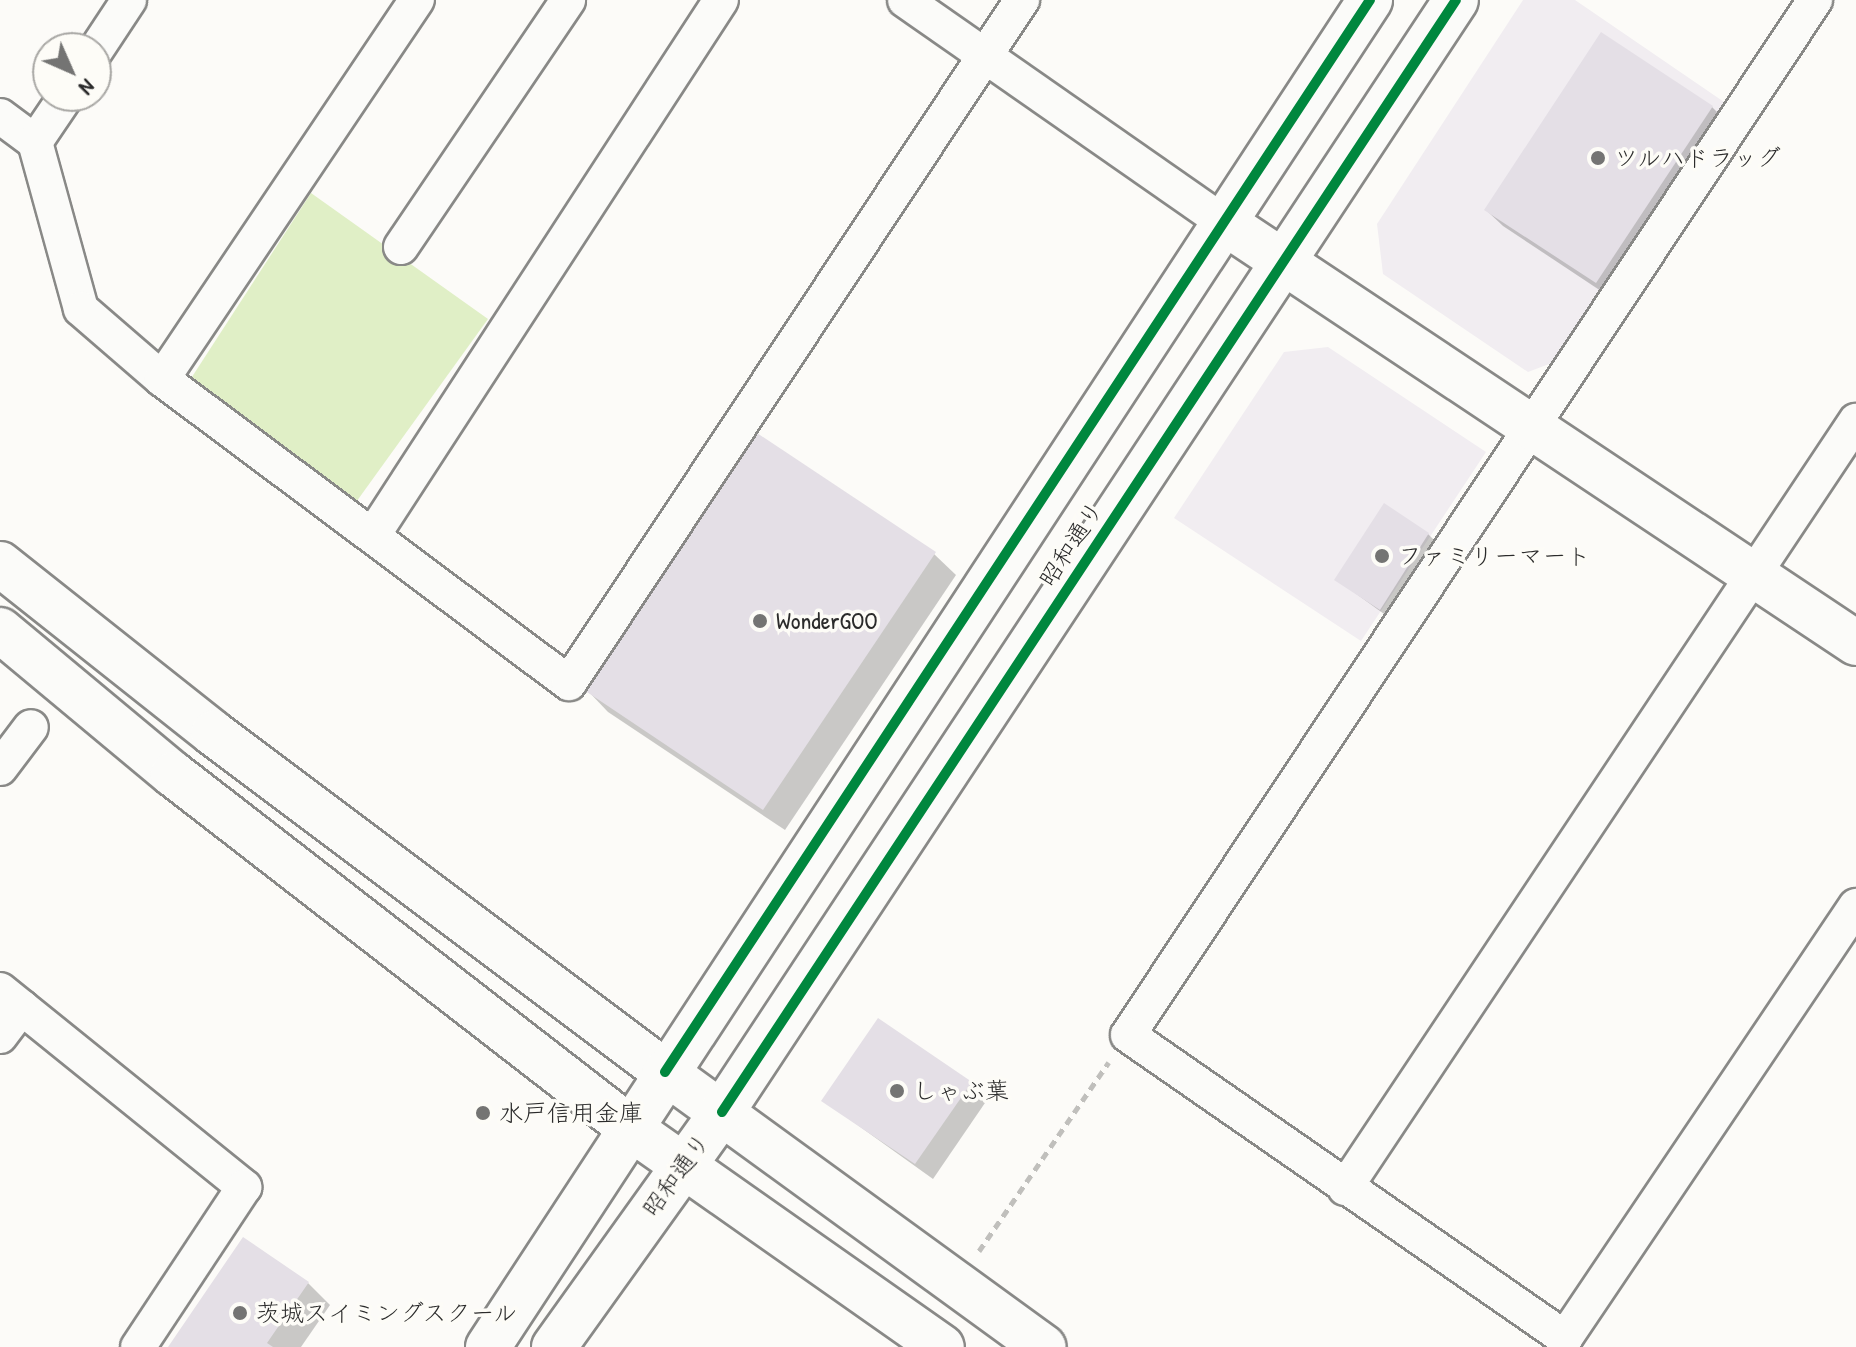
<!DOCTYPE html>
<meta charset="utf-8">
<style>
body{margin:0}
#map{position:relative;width:1856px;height:1347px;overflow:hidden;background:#fcfbf8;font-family:"Patrick Hand","Klee One",sans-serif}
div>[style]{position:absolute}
.built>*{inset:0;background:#f1edf1}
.green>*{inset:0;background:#e0efc6}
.shadow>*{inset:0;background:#0003}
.building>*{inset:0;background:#e4dfe6}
.path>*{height:5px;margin-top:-2.5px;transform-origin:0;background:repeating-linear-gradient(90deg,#c0bfbc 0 8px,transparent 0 14px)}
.roads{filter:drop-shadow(2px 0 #898987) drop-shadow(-2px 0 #898987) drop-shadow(0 2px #898987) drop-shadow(0 -2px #898987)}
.street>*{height:34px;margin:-17px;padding:0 17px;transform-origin:17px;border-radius:17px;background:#fbfbf9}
.secondary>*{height:44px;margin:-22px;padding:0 22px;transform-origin:22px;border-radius:22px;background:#fbfbf9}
.cycleway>*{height:10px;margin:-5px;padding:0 5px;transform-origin:5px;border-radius:5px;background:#00873e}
.dots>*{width:22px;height:22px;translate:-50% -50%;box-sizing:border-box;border:4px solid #fdfcf7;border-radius:50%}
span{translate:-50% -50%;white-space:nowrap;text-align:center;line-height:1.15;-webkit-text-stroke:7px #fdfcf7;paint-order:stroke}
.poi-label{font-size:24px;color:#2b2b2b}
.left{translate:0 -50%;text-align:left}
.street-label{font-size:24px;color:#2b2b2b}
.north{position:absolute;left:32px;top:32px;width:80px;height:80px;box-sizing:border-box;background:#fdfcf7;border:2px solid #a9a8a5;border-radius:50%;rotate:135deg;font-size:22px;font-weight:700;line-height:32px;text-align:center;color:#2b2b2b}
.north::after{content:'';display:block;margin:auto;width:28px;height:36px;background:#747473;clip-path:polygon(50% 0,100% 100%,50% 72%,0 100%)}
</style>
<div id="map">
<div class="built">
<div style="clip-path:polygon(1523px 0,1575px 0,1727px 104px,1557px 361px,1528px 372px,1383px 274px,1377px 224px)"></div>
<div style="clip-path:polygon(1328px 347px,1486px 452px,1361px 641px,1174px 518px,1284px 352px)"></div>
</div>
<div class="green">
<div style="clip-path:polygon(311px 193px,488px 319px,354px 505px,188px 383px)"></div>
</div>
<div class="shadow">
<div style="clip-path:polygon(1712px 107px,1729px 124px,1613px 299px,1503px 226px,1486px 210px)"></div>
<div style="clip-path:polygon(1428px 534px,1439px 545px,1391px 619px,1337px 580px)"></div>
<div style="clip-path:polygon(934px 554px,956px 575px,785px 830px,608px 712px,587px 690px)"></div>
<div style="clip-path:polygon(971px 1083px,987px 1100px,933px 1179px,824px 1101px)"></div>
<div style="clip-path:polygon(308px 1283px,330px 1305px,301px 1347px,171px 1347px)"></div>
</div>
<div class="building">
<div style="clip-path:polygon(1601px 32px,1713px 106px,1596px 283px,1484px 210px)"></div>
<div style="clip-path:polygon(757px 433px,936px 552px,763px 810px,584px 690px)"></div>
<div style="clip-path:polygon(1384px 503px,1429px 533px,1380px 610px,1334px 580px)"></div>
<div style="clip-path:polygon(878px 1018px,972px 1082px,915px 1164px,821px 1101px)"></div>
<div style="clip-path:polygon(243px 1237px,309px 1282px,267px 1343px,273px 1347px,168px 1347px)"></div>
</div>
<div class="path">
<div style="left:979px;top:1251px;width:229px;rotate:-55.5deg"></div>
</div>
<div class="roads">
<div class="street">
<div style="left:905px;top:0;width:390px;rotate:34.9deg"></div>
<div style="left:1815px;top:0;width:1242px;rotate:123.57deg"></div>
<div style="left:1128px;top:1035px;width:532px;rotate:34.74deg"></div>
<div style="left:1565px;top:1338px;width:521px;rotate:-56.04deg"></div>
<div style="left:96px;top:50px;width:60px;rotate:-56.6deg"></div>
<div style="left:0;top:116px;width:44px;rotate:36.6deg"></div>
<div style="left:35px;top:142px;width:173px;rotate:74.6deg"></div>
<div style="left:81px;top:309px;width:107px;rotate:40.8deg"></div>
<div style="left:162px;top:379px;width:508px;rotate:36.76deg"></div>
<div style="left:569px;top:683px;width:820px;rotate:-56.45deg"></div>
<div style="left:35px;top:142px;width:55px;rotate:-56deg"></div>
<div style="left:401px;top:247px;width:298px;rotate:-55.9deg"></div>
<div style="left:162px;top:379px;width:457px;rotate:-56.1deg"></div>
<div style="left:373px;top:535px;width:638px;rotate:-56.96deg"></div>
<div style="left:0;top:768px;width:51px;rotate:-52.9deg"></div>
<div style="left:0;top:990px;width:314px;rotate:38.9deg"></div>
<div style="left:244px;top:1187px;width:192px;rotate:123.5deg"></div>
<div style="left:0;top:1036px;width:36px;rotate:-53deg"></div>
<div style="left:1345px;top:1188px;width:922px;rotate:-56.33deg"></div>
</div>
<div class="secondary">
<div style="left:1225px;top:223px;width:758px;rotate:33.65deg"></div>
<div style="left:0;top:564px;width:272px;rotate:38.4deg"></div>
<div style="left:213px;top:733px;width:565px;rotate:36.87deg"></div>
<div style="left:665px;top:1072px;width:468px;rotate:36deg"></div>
<div style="left:0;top:630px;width:225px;rotate:39.8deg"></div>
<div style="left:173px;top:774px;width:578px;rotate:37.76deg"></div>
<div style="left:630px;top:1128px;width:381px;rotate:35.1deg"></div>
<div style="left:488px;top:1347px;width:1610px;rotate:-56.78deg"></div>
<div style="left:554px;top:1347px;width:289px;rotate:-54.4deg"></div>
<div style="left:722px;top:1112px;width:1332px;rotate:-56.57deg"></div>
</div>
</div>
<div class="cycleway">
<div style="left:665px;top:1072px;width:1283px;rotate:-56.67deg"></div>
<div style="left:722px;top:1112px;width:1332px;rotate:-56.57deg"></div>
</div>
<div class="dots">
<div style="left:1598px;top:158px;background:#747473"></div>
<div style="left:1382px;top:556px;background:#747473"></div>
<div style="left:760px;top:621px;background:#747473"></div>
<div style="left:897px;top:1091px;background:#747473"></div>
<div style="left:483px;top:1113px;background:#747473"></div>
<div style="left:240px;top:1313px;background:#747473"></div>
</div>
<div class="poi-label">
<span class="left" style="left:1614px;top:158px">ツルハドラッグ</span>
<span class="left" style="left:1398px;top:556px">ファミリーマート</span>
<span class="left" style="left:776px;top:621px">WonderGOO</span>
<span class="left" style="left:913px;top:1091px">しゃぶ葉</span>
<span class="left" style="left:499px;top:1113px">水戸信用金庫</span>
<span class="left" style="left:256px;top:1313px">茨城スイミングスクール</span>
</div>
<div class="street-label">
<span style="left:1071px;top:544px;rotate:-57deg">昭和通り</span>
<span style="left:676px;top:1175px;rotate:-54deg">昭和通り</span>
</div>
<div class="north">N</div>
</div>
